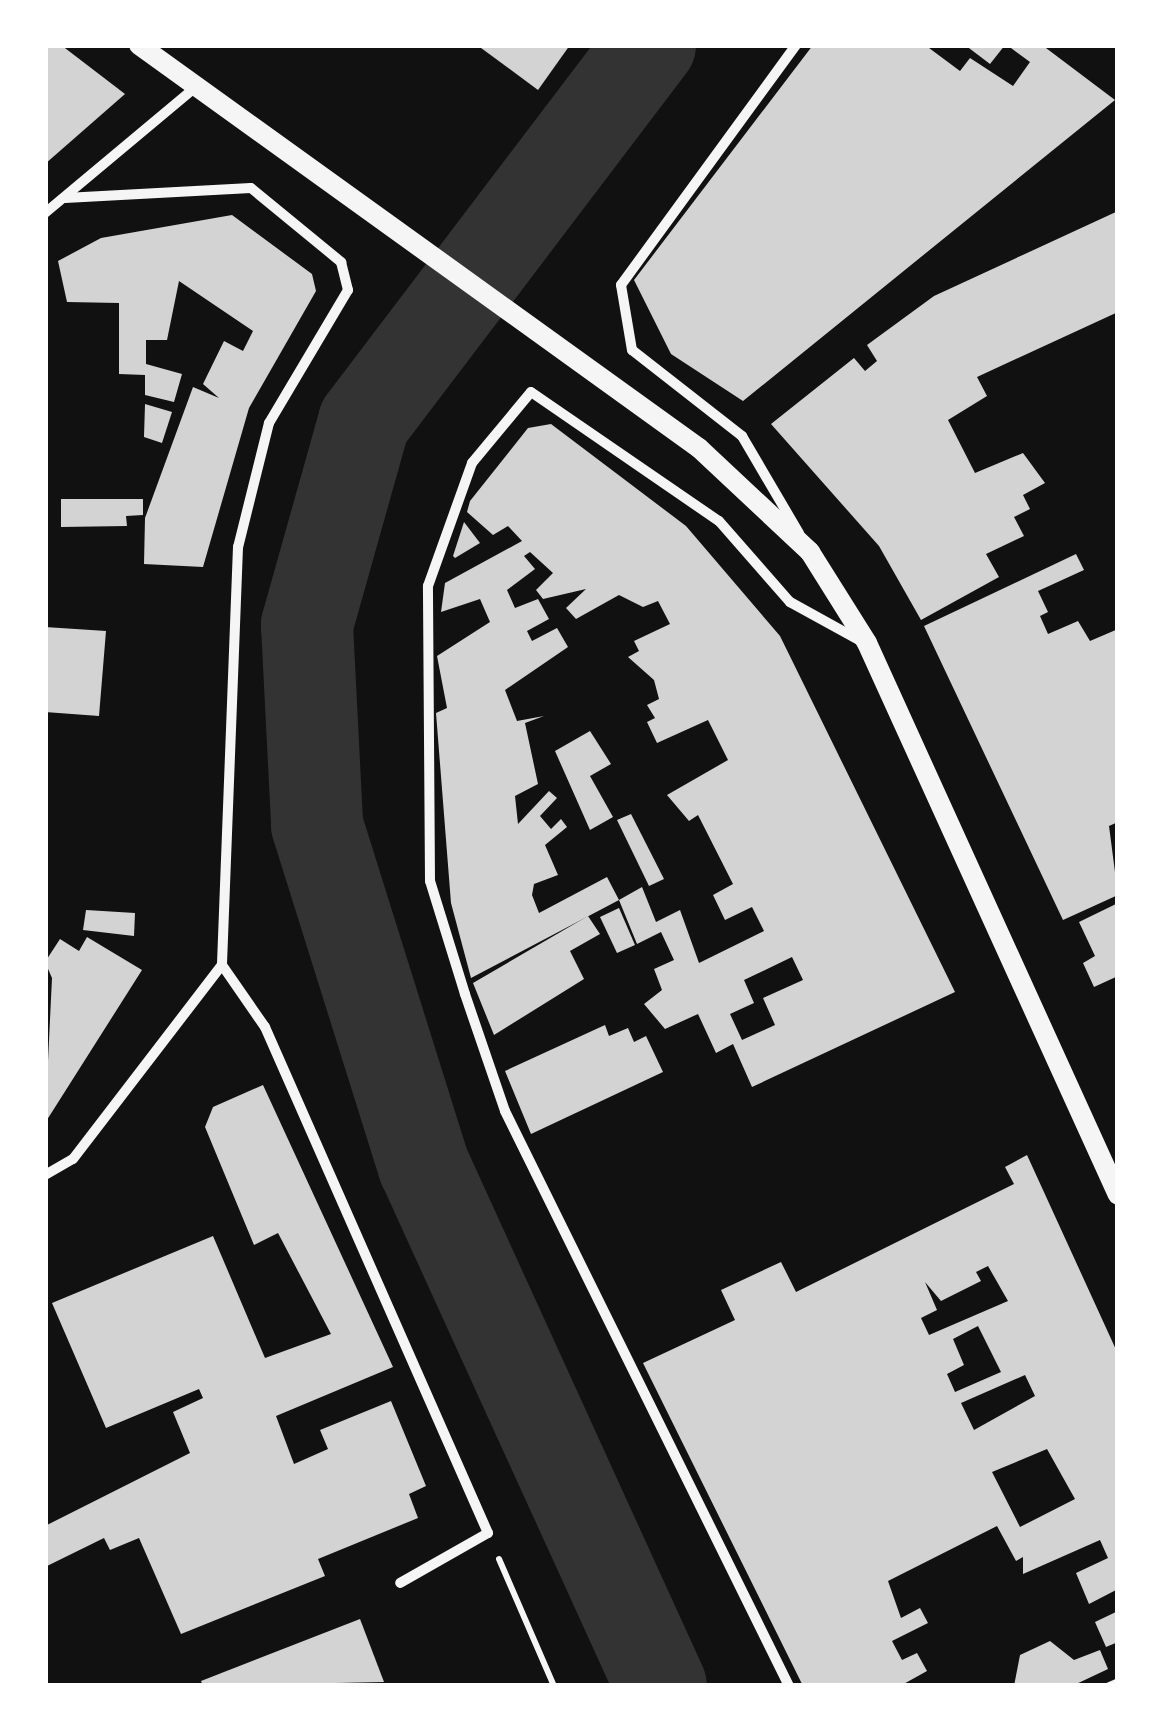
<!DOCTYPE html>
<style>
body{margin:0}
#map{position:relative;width:1163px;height:1731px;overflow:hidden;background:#111;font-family:"DejaVu Sans",sans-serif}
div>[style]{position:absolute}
.river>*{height:92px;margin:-46px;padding:0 46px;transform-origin:46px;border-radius:46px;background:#333}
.building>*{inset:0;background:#d3d3d3}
.path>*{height:6px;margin:-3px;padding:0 3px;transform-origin:3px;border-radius:3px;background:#f5f5f5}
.minor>*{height:10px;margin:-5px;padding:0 5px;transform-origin:5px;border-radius:5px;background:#f5f5f5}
.secondary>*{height:20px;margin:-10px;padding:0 10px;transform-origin:10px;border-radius:10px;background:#f5f5f5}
span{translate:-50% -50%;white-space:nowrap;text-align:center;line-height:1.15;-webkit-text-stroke:10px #fff;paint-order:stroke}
.frame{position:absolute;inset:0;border:48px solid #fff;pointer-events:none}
</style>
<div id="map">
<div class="river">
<div style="left:650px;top:45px;width:473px;rotate:127.2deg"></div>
<div style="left:364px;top:422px;width:211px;rotate:105.7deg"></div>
<div style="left:307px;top:625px;width:200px;rotate:87.1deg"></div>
<div style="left:317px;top:825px;width:357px;rotate:72.6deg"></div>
<div style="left:424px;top:1166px;width:571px;rotate:65.5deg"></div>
</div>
<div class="building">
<div style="clip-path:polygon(45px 45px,61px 45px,125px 94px,45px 164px)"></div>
<div style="clip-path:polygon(477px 45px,570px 45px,538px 90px)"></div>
<div style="clip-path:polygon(813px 45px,925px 45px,960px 71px,970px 58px,1013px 86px,1030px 62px,1007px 45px,1042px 45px,1115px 100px,743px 401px,671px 354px,634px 280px)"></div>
<div style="clip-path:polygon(965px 45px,1005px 45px,990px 64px)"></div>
<div style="clip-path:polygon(1118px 211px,1118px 312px,977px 377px,987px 396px,948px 420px,975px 473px,1023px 453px,1045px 483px,1023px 495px,1030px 509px,1014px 517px,1024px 536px,986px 554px,999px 577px,921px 620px,879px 546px,771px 424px,854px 358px,865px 371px,877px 361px,867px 345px,934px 296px)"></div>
<div style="clip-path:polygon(232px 215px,312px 274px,316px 291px,249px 408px,203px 567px,144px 564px,145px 518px,193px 387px,219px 398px,203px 384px,224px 341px,243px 351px,253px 331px,179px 281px,167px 340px,146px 340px,146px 364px,182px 374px,174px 402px,145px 395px,145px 375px,119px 374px,119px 303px,67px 302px,58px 261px,101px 238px)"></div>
<div style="clip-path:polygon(145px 404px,172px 412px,162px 443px,144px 437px)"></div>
<div style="clip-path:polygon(evenodd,551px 424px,686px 526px,780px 636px,955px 992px,752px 1087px,733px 1044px,716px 1053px,698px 1014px,665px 1029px,644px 1004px,662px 990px,654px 969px,674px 960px,661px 932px,637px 944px,619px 900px,642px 887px,656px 922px,680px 910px,699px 963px,764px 931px,752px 907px,725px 920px,713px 895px,733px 884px,698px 815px,689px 821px,667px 795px,728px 760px,708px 720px,657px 743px,647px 722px,655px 718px,647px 705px,659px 699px,654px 680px,628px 657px,639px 651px,634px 641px,670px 624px,658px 601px,643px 607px,619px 595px,576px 619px,566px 608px,586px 589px,543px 599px,536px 590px,553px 573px,530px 552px,524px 556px,535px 569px,507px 590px,515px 608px,538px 599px,549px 619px,527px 631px,532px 641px,557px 628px,568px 647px,505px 690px,517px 721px,544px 716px,525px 723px,538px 784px,515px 796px,518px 824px,549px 791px,557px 798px,540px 816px,551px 829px,561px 819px,567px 827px,545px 845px,558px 875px,534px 884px,532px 895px,539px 913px,607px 877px,619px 900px,471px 978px,451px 903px,436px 713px,447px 708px,437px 656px,490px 622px,480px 599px,441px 612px,445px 583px,522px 541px,508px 526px,493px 535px,467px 512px,470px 501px,528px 428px,551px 424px,792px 957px,803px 980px,763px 998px,775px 1025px,742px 1040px,730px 1014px,754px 1003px,744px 980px,792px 957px)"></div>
<div style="clip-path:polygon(61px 499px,143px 499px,143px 515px,126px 516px,127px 526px,61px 527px)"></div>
<div style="clip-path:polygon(464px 522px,480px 543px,455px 558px,453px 556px)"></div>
<div style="clip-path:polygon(1076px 554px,1084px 570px,1038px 591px,1048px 612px,1040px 616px,1048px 634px,1078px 621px,1090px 641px,1118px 629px,1118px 822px,1109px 826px,1118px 895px,1063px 920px,924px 626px)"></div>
<div style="clip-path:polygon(45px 627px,106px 631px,99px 716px,45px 712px)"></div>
<div style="clip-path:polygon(590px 731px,611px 764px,590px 776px,613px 817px,590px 830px,555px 751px)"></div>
<div style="clip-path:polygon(631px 814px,664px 879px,649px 886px,617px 820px)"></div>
<div style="clip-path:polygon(1118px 903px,1118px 976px,1094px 987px,1083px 963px,1095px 956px,1079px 922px)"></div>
<div style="clip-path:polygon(619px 908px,635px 945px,617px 953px,600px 917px)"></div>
<div style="clip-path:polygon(86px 910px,135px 913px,134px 936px,83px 930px)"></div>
<div style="clip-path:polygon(588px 916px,600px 934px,570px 951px,584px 979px,494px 1035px,473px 983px)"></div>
<div style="clip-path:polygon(87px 937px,142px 970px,45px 1123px,52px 978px,45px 962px,60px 939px,79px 951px)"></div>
<div style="clip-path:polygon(605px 1025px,609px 1036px,628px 1028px,634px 1042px,646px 1036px,663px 1072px,531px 1134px,505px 1071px)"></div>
<div style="clip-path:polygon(263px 1085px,393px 1367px,276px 1416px,294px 1464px,328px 1449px,320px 1430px,391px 1401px,426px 1486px,409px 1494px,418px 1518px,318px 1559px,325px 1576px,181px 1634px,139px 1538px,110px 1550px,104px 1538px,45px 1567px,45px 1526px,190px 1453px,173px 1412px,203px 1398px,199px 1389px,106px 1428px,52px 1303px,213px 1236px,265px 1358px,331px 1334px,278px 1233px,254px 1245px,205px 1127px,213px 1107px)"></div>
<div style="clip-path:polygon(evenodd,1027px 1155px,1118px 1354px,1118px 1589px,1089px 1604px,1076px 1573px,1108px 1558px,1100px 1540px,1023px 1574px,1023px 1557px,1016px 1561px,997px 1526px,888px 1581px,901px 1618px,920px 1608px,928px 1623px,892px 1641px,902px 1660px,917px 1653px,927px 1671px,900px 1686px,803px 1686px,643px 1363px,735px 1320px,721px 1290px,781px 1262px,796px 1292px,1014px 1184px,1005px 1167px,1027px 1155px,988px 1266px,1008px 1301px,929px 1335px,921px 1318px,937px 1310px,925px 1282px,941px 1301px,981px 1281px,976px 1272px,988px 1266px,1027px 1155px,978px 1326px,1001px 1372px,955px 1392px,947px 1374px,964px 1365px,953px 1339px,978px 1326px,1027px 1155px,1025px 1375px,1035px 1396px,974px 1430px,961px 1403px,1025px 1375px,1027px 1155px,1047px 1449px,1075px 1499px,1020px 1527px,992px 1472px,1047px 1449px)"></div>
<div style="clip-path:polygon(1118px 1611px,1118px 1642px,1106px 1647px,1095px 1622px)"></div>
<div style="clip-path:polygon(360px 1619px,384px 1682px,203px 1686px,201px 1681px)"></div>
<div style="clip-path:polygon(1050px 1641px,1074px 1660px,1100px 1650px,1108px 1669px,1072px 1686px,1014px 1686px,1020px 1655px)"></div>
</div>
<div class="path">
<div style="left:499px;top:1559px;width:138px;rotate:66.6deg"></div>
<div style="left:1118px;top:1659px;width:19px;rotate:90deg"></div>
<div style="left:1107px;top:1686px;width:12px;rotate:-24deg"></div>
</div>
<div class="minor">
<div style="left:796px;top:45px;width:297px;rotate:126.1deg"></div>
<div style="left:621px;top:285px;width:66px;rotate:80.4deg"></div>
<div style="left:632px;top:350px;width:140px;rotate:38deg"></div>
<div style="left:742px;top:436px;width:113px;rotate:59.6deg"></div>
<div style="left:65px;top:198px;width:186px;rotate:-3.1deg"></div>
<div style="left:251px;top:188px;width:117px;rotate:39.4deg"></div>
<div style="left:341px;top:262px;width:29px;rotate:76deg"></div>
<div style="left:348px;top:290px;width:155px;rotate:120.7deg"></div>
<div style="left:269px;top:423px;width:128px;rotate:104deg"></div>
<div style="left:238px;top:547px;width:418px;rotate:92.2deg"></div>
<div style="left:222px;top:965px;width:75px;rotate:55.3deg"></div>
<div style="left:265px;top:1027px;width:553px;rotate:66.22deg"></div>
<div style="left:488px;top:1533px;width:101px;rotate:150.4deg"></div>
<div style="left:45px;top:213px;width:198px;rotate:-39.9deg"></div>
<div style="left:45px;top:1175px;width:32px;rotate:-30deg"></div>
<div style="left:73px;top:1159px;width:245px;rotate:-52.5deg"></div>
<div style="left:789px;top:1686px;width:641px;rotate:-116.29deg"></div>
<div style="left:505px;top:1111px;width:124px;rotate:-108.9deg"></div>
<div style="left:465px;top:994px;width:118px;rotate:-107.2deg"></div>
<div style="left:430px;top:881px;width:295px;rotate:-90.4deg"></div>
<div style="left:428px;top:586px;width:131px;rotate:-70.3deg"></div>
<div style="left:472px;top:463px;width:92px;rotate:-50.3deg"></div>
<div style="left:531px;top:392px;width:228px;rotate:34.5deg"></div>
<div style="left:719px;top:521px;width:108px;rotate:48.8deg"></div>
<div style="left:790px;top:602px;width:81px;rotate:28.8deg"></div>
</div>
<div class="secondary">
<div style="left:139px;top:45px;width:690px;rotate:35.74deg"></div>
<div style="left:699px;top:448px;width:152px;rotate:43.1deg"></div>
<div style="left:810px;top:552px;width:107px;rotate:57.9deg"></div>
<div style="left:867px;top:643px;width:606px;rotate:65.55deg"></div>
</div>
<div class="frame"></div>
</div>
